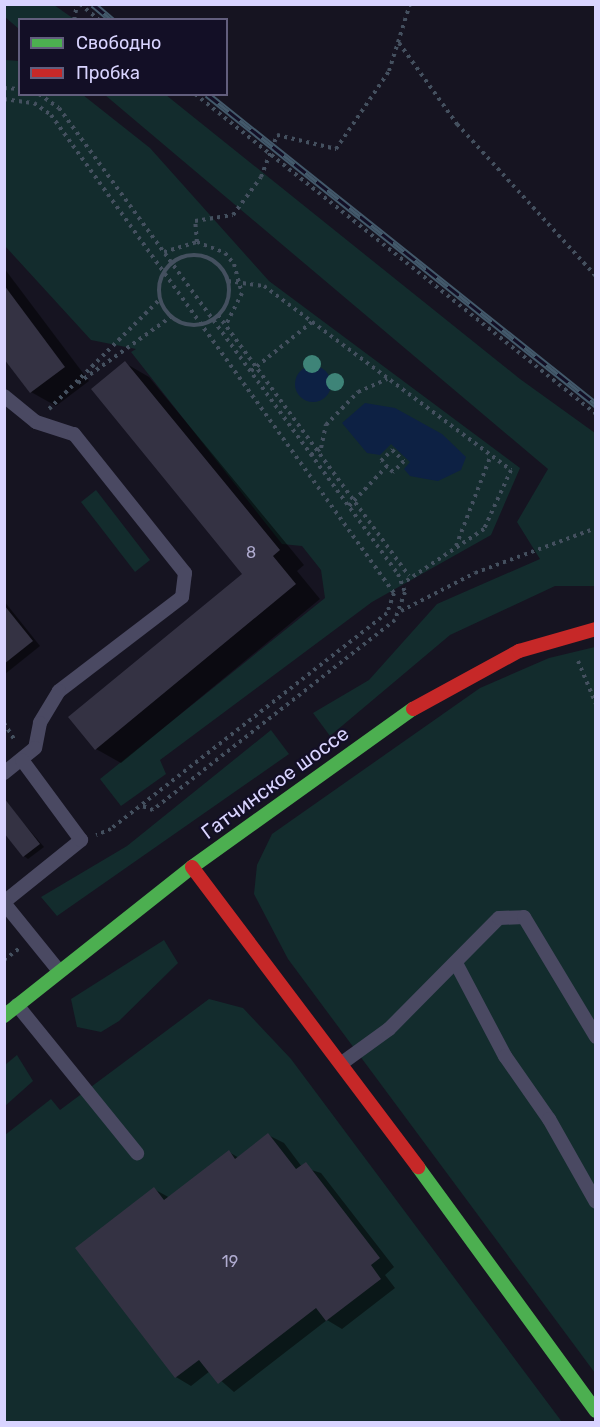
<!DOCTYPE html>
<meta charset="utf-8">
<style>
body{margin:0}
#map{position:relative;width:600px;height:1427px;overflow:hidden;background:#161421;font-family:Rubik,sans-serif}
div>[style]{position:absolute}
.green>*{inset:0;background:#132c2d}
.water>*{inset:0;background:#0d2144}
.round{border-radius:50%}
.shadow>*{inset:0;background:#0007}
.building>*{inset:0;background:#343243}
.path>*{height:4px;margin-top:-2px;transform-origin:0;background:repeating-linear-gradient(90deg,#44505f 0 3px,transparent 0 7.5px)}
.path>.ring{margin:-2px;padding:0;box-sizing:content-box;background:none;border:4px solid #44505f;border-radius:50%}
.lane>*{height:14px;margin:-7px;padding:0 7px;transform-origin:7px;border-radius:7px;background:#4a4962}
.fast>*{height:14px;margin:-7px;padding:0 7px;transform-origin:7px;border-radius:7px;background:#4caf50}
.jam>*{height:14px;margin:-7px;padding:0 7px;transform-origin:7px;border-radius:7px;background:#c62828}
.rail>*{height:7px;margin-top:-3.5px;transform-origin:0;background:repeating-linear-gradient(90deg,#130f26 0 14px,#43596b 0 28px);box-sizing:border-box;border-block:2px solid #43596b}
.trees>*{width:18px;height:18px;margin:-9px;border-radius:50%;background:#3e8478}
span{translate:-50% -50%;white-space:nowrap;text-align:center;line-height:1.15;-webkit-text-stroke:4.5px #130f26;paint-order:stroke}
.number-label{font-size:16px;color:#b0acd0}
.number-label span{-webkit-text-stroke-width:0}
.street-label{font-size:20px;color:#d9d4ff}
.frame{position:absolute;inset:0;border:6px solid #d9d4ff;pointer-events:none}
.legend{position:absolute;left:18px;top:18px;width:210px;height:78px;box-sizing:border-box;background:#130f26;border:2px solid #625e7d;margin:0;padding:8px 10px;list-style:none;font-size:18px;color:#d9d4ff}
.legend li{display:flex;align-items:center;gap:12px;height:30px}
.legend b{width:30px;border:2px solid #625e7d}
</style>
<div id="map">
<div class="green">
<div style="clip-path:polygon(4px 5px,54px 5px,74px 19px,20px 20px,19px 29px,5px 17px)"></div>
<div style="clip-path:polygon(6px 60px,19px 61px,20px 94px,83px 95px,150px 148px,269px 281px,520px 468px,491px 535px,372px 602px,160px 760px,166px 774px,121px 806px,100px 779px,325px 598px,321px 570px,302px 546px,282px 544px,131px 352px,136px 349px,91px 340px,5px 246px)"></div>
<div style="clip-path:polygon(105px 95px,166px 95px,520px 379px,595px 433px,595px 586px,555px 586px,450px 635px,330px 736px,313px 713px,369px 680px,437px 604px,540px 559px,517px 522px,548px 469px)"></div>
<div style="clip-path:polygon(96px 490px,150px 560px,135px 572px,81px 502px)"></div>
<div style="clip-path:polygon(595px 647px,595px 1373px,288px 959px,254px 894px,257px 865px,272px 834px,480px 688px,549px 658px)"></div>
<div style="clip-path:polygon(271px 730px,289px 754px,57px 916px,41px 897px,127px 846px)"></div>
<div style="clip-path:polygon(164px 940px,178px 963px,119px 1021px,101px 1032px,77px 1027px,71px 999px)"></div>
<div style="clip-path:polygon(209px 999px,243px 1008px,291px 1059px,562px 1422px,5px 1422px,5px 1135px,51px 1099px,60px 1110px)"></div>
<div style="clip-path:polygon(17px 1055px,33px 1081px,5px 1106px,5px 1065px)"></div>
</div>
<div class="water">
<div class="round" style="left:295px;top:366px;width:36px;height:36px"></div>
<div style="clip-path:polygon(365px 403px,395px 408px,442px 434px,466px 457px,461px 470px,438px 481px,426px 479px,410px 476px,404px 469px,410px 462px,391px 444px,380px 455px,367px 453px,342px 423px)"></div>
</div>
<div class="shadow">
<div style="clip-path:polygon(4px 268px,89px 381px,56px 406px,31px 392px,4px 357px)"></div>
<div style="clip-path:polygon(125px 363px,149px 377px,304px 565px,297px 571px,320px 599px,121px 763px,96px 749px,244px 574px)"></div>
<div style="clip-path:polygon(4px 601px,40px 646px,5px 674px,4px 674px)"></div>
<div style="clip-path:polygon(7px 804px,44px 847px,28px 859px,24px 856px)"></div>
<div style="clip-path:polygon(268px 1135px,284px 1143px,302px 1167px,321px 1173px,394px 1267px,385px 1275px,395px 1288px,342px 1329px,327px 1320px,234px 1392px,210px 1371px,191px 1386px,176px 1377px,154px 1189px,170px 1198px,229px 1152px,239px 1158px)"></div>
</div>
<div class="building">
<div style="clip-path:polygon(4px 285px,65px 367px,30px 393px,4px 359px)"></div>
<div style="clip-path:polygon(125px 361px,280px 550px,273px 556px,296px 584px,95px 750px,68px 717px,242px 574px,91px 389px)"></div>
<div style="clip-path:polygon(4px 605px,33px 641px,4px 664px)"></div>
<div style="clip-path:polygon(4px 798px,40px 844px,23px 857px,4px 833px)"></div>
<div style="clip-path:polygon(268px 1133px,296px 1169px,306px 1162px,380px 1258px,371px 1265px,381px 1279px,326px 1321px,316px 1308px,218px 1384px,199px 1360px,175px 1378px,75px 1248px,154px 1187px,164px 1200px,229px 1150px,235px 1159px)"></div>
</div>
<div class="path">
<div style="left:80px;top:4px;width:25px;rotate:40deg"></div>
<div style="left:74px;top:20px;width:16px;rotate:-79deg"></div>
<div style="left:399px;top:43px;width:100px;rotate:54.4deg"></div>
<div style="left:457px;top:124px;width:206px;rotate:47.6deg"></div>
<div style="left:4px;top:88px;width:16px;rotate:4deg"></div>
<div style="left:39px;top:94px;width:24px;rotate:35deg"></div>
<div style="left:59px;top:108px;width:576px;rotate:53.97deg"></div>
<div style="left:398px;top:574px;width:19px;rotate:69deg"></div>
<div style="left:405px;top:592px;width:30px;rotate:110deg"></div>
<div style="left:395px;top:620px;width:308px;rotate:141.9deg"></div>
<div style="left:153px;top:810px;width:12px;rotate:-160deg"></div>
<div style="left:195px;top:94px;width:513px;rotate:38.59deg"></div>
<div style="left:4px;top:99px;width:30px;rotate:8deg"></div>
<div style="left:34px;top:103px;width:21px;rotate:35deg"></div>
<div style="left:51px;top:115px;width:588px;rotate:54.34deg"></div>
<div style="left:394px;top:593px;width:21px;rotate:109deg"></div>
<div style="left:387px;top:613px;width:350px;rotate:142deg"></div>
<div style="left:111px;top:829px;width:16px;rotate:158deg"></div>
<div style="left:197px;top:242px;width:21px;rotate:-95deg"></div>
<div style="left:195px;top:221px;width:38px;rotate:-9deg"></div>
<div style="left:233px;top:215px;width:47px;rotate:-53.6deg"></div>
<div style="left:261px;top:177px;width:45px;rotate:-69.1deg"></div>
<div style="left:277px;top:135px;width:61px;rotate:13.3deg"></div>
<div style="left:336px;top:149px;width:94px;rotate:-55.8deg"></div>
<div style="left:389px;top:71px;width:70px;rotate:-72.6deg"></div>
<div style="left:164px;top:252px;width:34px;rotate:-17deg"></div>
<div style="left:197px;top:242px;width:30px;rotate:21deg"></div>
<div style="left:225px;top:253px;width:14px;rotate:51deg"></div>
<div style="left:234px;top:264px;width:30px;rotate:75deg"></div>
<div style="left:242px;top:293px;width:36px;rotate:117deg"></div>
<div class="ring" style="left:159px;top:255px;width:66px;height:66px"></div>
<div style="left:228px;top:281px;width:36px;rotate:8deg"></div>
<div style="left:264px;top:286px;width:308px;rotate:36.7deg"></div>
<div style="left:511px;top:470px;width:65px;rotate:114.6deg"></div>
<div style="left:484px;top:529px;width:97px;rotate:146.3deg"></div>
<div style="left:218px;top:315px;width:323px;rotate:53.8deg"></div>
<div style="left:251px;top:371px;width:78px;rotate:-38.8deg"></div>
<div style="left:78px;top:383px;width:114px;rotate:-35.4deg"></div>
<div style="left:49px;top:409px;width:156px;rotate:-44.7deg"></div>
<div style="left:392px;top:450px;width:16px;rotate:43deg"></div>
<div style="left:404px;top:461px;width:16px;rotate:135deg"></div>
<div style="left:393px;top:472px;width:16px;rotate:-137deg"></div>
<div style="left:381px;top:461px;width:16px;rotate:-45deg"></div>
<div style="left:311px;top:455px;width:12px;rotate:-35deg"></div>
<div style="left:321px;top:448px;width:24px;rotate:-78deg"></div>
<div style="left:326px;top:425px;width:46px;rotate:-45.9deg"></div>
<div style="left:358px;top:392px;width:32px;rotate:-24deg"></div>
<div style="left:349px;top:506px;width:55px;rotate:-46.5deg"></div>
<div style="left:456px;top:546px;width:97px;rotate:-69deg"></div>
<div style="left:401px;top:611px;width:83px;rotate:-27.2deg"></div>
<div style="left:475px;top:573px;width:129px;rotate:-20.4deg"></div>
<div style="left:578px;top:661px;width:47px;rotate:67.3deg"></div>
<div style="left:4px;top:723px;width:22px;rotate:58deg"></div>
<div style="left:4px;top:960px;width:20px;rotate:-37deg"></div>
</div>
<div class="lane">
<div style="left:4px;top:396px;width:41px;rotate:39.1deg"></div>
<div style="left:36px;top:422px;width:40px;rotate:18deg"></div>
<div style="left:74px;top:434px;width:178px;rotate:51.4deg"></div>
<div style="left:185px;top:573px;width:24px;rotate:97deg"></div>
<div style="left:182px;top:597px;width:155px;rotate:142.6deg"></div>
<div style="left:59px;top:691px;width:37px;rotate:121deg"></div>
<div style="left:40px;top:723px;width:25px;rotate:101deg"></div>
<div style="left:35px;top:748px;width:40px;rotate:141deg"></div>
<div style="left:4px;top:902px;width:99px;rotate:-38.8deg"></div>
<div style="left:81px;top:840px;width:99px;rotate:-126.4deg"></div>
<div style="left:4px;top:903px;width:87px;rotate:51deg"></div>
<div style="left:457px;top:965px;width:103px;rotate:62.2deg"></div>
<div style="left:505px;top:1056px;width:77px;rotate:55.1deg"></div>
<div style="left:549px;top:1119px;width:95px;rotate:60.5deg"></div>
<div style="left:17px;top:1005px;width:191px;rotate:51deg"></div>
<div style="left:342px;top:1063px;width:58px;rotate:-35.9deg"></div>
<div style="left:389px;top:1029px;width:156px;rotate:-45.3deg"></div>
<div style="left:499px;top:918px;width:25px;rotate:-2deg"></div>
<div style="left:524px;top:917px;width:140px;rotate:59deg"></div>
</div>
<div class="fast">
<div style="left:4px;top:1016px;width:240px;rotate:-38.4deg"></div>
<div style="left:192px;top:867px;width:272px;rotate:-35.6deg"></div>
<div style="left:418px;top:1167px;width:302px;rotate:53.9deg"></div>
</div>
<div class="jam">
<div style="left:413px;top:709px;width:121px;rotate:-28.7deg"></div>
<div style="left:519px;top:651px;width:80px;rotate:-15.9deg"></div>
<div style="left:192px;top:867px;width:376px;rotate:53deg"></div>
</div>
<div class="rail">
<div style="left:93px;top:4px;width:25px;rotate:40deg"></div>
<div style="left:207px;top:94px;width:498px;rotate:38.6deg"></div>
</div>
<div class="trees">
<div style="left:312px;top:364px"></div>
<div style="left:335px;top:382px"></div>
</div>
<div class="number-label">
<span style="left:251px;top:553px">8</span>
<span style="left:230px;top:1262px">19</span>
</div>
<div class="street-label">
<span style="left:275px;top:783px;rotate:-36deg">Гатчинское шоссе</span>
</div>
<div class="frame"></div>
<ul class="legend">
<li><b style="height:8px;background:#4caf50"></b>Свободно</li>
<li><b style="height:8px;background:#c62828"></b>Пробка</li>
</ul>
</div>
